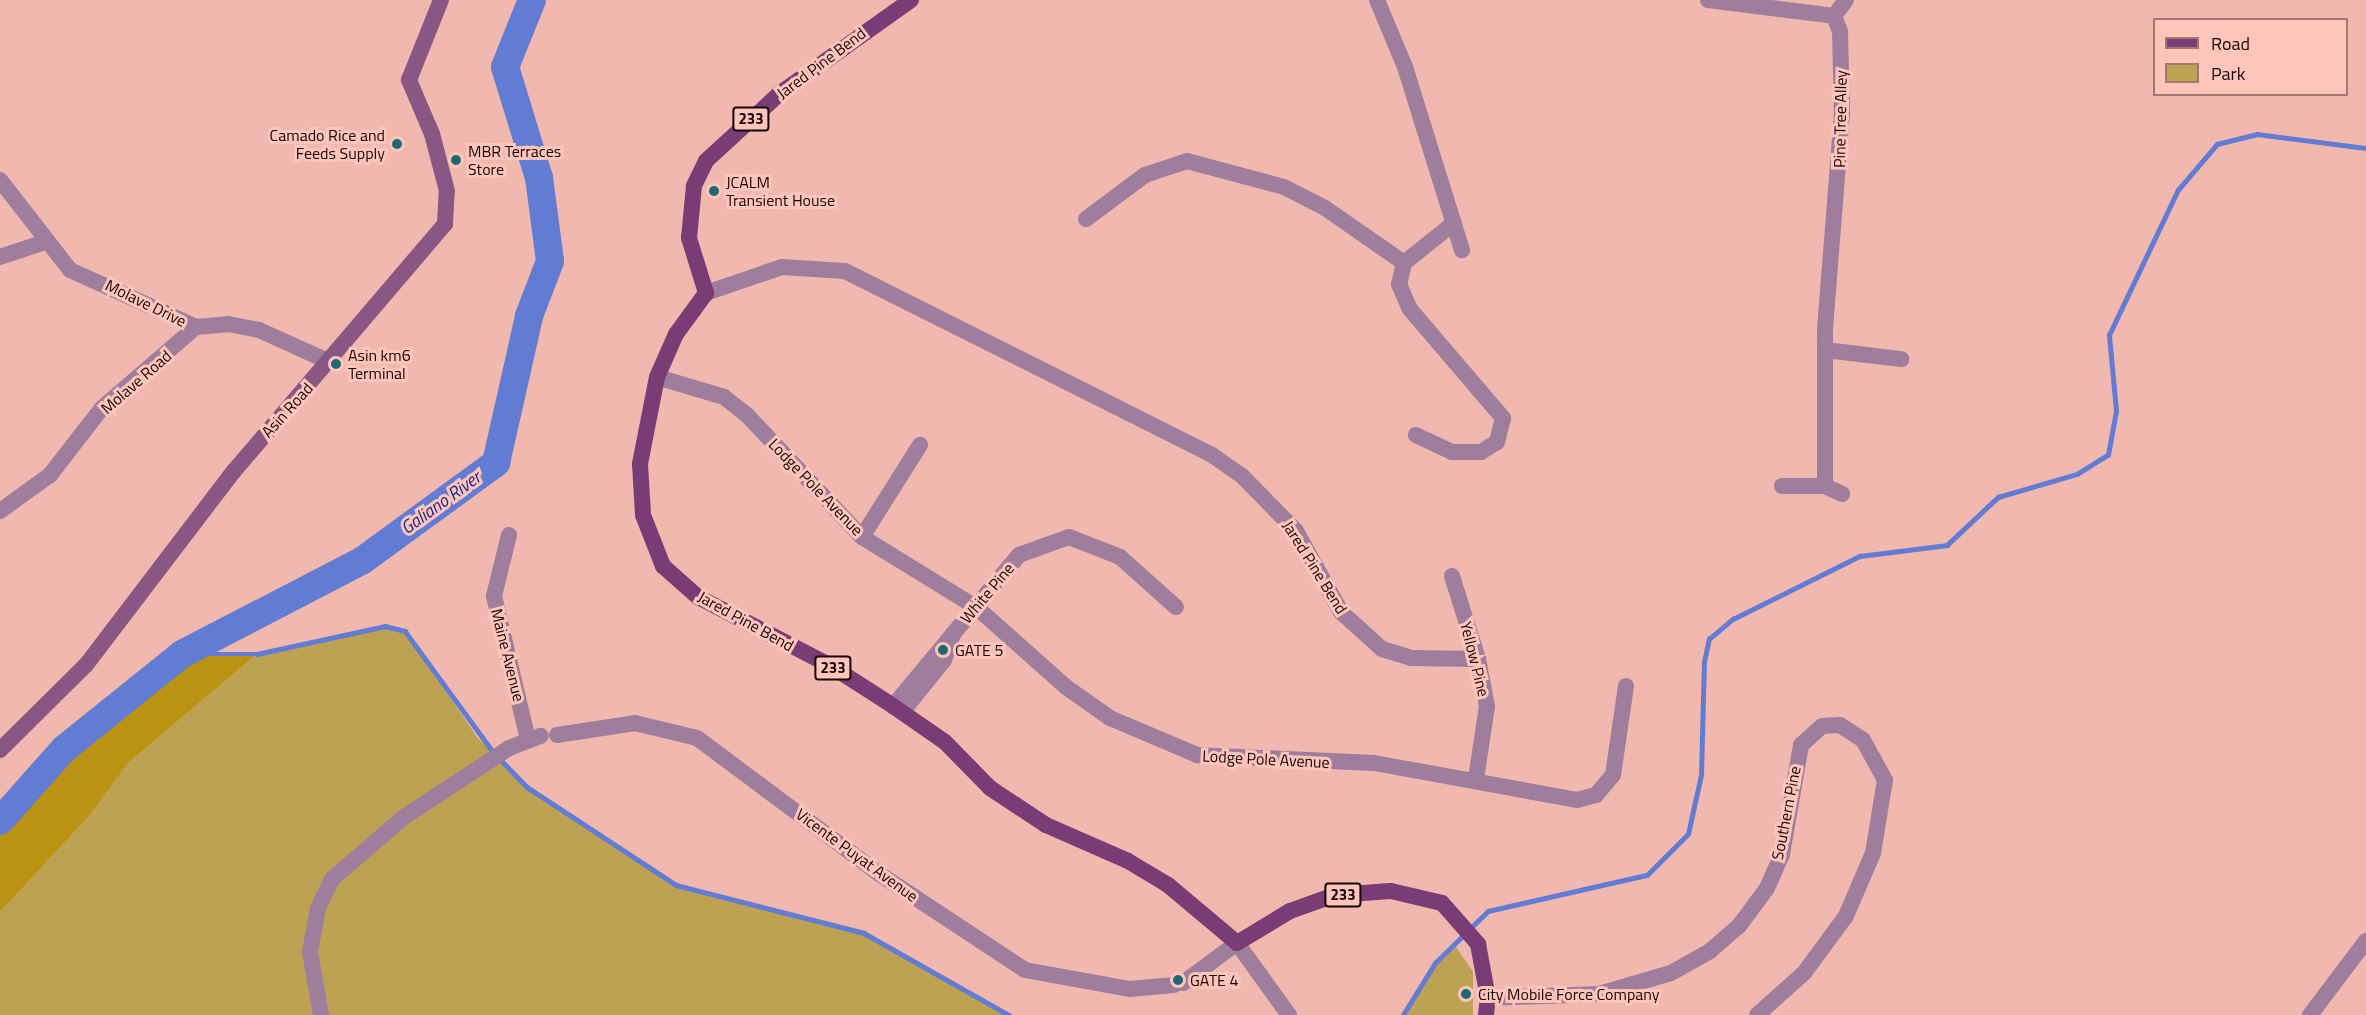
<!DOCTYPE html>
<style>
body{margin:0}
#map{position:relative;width:2366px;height:1015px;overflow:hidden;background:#f0b8af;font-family:"Titillium Web",sans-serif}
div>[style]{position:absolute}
.green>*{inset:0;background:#bea254}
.forest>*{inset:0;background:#b99311}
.stream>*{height:4.5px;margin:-2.25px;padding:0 2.25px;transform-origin:2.25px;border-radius:2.25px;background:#637cd3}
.river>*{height:28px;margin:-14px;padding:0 14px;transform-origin:14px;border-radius:14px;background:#637cd3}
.minor>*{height:16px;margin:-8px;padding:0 8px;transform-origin:8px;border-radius:8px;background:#9f7d9c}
.secondary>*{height:16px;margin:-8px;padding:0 8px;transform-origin:8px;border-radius:8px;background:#8a5785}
.primary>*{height:16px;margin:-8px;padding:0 8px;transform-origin:8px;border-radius:8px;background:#793c75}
.dots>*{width:16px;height:16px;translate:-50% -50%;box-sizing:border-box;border:3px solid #fec5bb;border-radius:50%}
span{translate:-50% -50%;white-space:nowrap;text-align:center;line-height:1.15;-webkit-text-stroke:6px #fec5bb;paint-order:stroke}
.shield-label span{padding:2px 4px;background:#fec5bb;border:2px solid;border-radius:4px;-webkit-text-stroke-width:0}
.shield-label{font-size:15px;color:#180705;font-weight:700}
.street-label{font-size:16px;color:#180705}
.poi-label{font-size:16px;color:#180705}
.right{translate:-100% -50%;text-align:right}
.left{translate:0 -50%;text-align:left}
.water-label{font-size:18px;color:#1c258b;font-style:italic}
.legend{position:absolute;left:2153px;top:18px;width:195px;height:78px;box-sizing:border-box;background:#fec5bb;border:2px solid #a27972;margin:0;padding:8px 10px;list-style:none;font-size:18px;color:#180705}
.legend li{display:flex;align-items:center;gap:12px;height:30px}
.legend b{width:30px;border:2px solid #a27972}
</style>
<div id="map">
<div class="green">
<div style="clip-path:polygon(385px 626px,405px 631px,477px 737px,527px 787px,676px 885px,864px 933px,1009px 1015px,0 1015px,0 912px,90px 815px,128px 763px,257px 654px)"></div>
<div style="clip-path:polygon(1454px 944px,1473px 972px,1473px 1015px,1403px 1015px,1435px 963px)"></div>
</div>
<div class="forest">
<div style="clip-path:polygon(182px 654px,257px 654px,128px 763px,90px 815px,0 912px,0 821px,64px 749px)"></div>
</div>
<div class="stream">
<div style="left:182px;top:654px;width:75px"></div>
<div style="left:257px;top:654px;width:131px;rotate:-12.3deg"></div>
<div style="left:385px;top:626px;width:21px;rotate:14deg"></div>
<div style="left:405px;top:631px;width:151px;rotate:53.9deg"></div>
<div style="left:500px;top:759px;width:39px;rotate:46deg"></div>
<div style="left:527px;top:787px;width:178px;rotate:33.3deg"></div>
<div style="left:676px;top:885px;width:194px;rotate:14.3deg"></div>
<div style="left:864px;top:933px;width:167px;rotate:29.5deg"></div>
<div style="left:1403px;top:1015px;width:61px;rotate:-58.4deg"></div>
<div style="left:1435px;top:963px;width:74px;rotate:-44.5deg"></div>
<div style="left:1488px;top:911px;width:163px;rotate:-12.8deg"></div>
<div style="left:1647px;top:875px;width:58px;rotate:-45deg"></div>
<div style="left:1688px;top:834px;width:60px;rotate:-77.6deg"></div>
<div style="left:1701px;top:775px;width:113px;rotate:-88.5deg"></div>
<div style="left:1704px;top:662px;width:24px;rotate:-78deg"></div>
<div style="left:1709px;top:639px;width:31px;rotate:-40deg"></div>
<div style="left:1733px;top:619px;width:142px;rotate:-26.4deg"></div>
<div style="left:1860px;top:556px;width:88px;rotate:-7.2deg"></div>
<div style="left:1947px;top:545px;width:70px;rotate:-43.3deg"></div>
<div style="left:1998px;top:497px;width:82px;rotate:-16.2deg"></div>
<div style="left:2077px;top:474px;width:36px;rotate:-32deg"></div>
<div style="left:2108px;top:455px;width:45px;rotate:-79.7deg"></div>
<div style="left:2116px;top:411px;width:76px;rotate:-95.3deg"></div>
<div style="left:2109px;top:335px;width:161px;rotate:-64.6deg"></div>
<div style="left:2178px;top:190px;width:60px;rotate:-49.7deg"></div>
<div style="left:2217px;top:144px;width:41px;rotate:-14deg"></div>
<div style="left:2257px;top:134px;width:110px;rotate:7.3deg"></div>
</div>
<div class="river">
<div style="left:0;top:821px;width:96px;rotate:-48.4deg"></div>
<div style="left:64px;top:749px;width:151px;rotate:-38.8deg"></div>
<div style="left:182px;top:654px;width:204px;rotate:-27.4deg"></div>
<div style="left:363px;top:560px;width:165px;rotate:-36.1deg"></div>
<div style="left:496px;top:463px;width:151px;rotate:-77.3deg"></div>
<div style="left:529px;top:316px;width:59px;rotate:-69.1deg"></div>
<div style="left:550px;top:261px;width:84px;rotate:-97.5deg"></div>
<div style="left:539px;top:178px;width:116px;rotate:-107deg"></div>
<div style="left:505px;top:67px;width:72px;rotate:-68.1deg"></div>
</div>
<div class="minor">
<div style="left:1377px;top:0;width:73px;rotate:67.3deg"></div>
<div style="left:1405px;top:67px;width:192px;rotate:72.7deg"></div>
<div style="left:1708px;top:0;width:127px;rotate:7.2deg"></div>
<div style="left:1834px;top:16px;width:17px;rotate:69deg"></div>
<div style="left:1840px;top:32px;width:81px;rotate:88.6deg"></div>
<div style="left:1842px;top:113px;width:217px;rotate:94.5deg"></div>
<div style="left:1825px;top:329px;width:157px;rotate:90deg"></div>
<div style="left:1834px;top:16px;width:20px;rotate:-53deg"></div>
<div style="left:0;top:180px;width:114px;rotate:52.1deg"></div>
<div style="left:70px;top:270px;width:138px;rotate:24.3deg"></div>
<div style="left:196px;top:327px;width:32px;rotate:-5deg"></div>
<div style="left:228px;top:324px;width:32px;rotate:11deg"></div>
<div style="left:259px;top:330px;width:78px;rotate:24.3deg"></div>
<div style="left:1086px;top:219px;width:74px;rotate:-36.7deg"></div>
<div style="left:1145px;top:175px;width:44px;rotate:-18.4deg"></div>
<div style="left:1187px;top:161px;width:100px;rotate:15deg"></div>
<div style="left:1284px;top:187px;width:46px;rotate:27.1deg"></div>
<div style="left:1325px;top:208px;width:96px;rotate:34.8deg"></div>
<div style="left:1404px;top:263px;width:64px;rotate:-38.7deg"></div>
<div style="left:0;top:257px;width:47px;rotate:-18.4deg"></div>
<div style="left:1404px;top:263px;width:22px;rotate:103deg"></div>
<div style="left:1399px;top:284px;width:26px;rotate:67deg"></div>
<div style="left:1409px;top:308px;width:145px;rotate:49.5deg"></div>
<div style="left:1503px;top:418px;width:25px;rotate:104deg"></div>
<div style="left:1497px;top:442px;width:19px;rotate:148deg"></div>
<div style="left:1481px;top:452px;width:29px;rotate:180deg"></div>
<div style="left:1452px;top:452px;width:40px;rotate:-155deg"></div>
<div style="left:706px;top:293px;width:80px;rotate:-18.9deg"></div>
<div style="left:782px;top:267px;width:63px;rotate:3.6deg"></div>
<div style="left:845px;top:271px;width:411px;rotate:26.6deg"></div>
<div style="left:1212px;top:455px;width:38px;rotate:35deg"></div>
<div style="left:1243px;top:477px;width:76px;rotate:45.5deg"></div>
<div style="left:1296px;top:531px;width:93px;rotate:60.9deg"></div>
<div style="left:1341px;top:612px;width:55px;rotate:42.1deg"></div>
<div style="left:1382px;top:649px;width:30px;rotate:17deg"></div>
<div style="left:1411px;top:658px;width:67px;rotate:0.9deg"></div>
<div style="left:1825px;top:350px;width:77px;rotate:6.8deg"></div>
<div style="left:657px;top:377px;width:70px;rotate:16.6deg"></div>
<div style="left:724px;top:397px;width:28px;rotate:38deg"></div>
<div style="left:746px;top:414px;width:169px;rotate:46.7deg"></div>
<div style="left:862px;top:537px;width:134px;rotate:31.6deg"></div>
<div style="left:976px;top:607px;width:120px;rotate:41.6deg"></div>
<div style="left:1066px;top:687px;width:54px;rotate:35.2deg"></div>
<div style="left:1110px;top:718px;width:95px;rotate:23deg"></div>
<div style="left:1197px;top:755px;width:177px;rotate:2.6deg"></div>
<div style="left:1374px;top:763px;width:206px;rotate:10.3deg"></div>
<div style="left:1577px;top:800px;width:20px;rotate:-15deg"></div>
<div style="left:1596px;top:795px;width:26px;rotate:-50deg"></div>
<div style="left:1613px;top:775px;width:90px;rotate:-81.7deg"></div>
<div style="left:1782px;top:486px;width:43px"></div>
<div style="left:1825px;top:486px;width:19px;rotate:25deg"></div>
<div style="left:0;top:511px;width:62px;rotate:-35.8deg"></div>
<div style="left:50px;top:475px;width:85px;rotate:-52.2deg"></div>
<div style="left:102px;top:408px;width:124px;rotate:-40.8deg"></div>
<div style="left:509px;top:535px;width:63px;rotate:103.8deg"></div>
<div style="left:494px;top:596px;width:148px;rotate:76.7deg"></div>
<div style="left:862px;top:537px;width:109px;rotate:-57.8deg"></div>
<div style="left:1452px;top:576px;width:87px;rotate:72.6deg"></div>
<div style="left:1478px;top:659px;width:48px;rotate:79.2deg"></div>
<div style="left:1487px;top:706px;width:74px;rotate:98.6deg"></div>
<div style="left:953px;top:634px;width:103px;rotate:-50.1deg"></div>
<div style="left:1019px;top:555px;width:53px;rotate:-19.8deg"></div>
<div style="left:1069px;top:537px;width:55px;rotate:21.4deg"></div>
<div style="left:1120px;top:557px;width:75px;rotate:41.8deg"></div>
<div style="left:893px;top:706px;width:94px;rotate:-50.2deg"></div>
<div style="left:953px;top:634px;width:28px;rotate:109deg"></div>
<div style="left:944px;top:660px;width:67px;rotate:128.9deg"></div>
<div style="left:557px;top:735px;width:79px;rotate:-8.7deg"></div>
<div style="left:635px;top:723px;width:64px;rotate:13.6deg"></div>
<div style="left:697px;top:738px;width:226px;rotate:36.7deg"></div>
<div style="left:878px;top:873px;width:176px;rotate:33.4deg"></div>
<div style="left:1025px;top:970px;width:107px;rotate:10.3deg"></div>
<div style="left:1130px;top:989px;width:44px;rotate:-5.2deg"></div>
<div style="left:1183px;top:983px;width:67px;rotate:-36.5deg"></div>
<div style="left:1237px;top:943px;width:89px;rotate:54.2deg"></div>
<div style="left:1488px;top:998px;width:111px;rotate:-2.1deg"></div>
<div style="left:1599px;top:994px;width:75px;rotate:-16.3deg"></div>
<div style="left:1671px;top:973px;width:45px;rotate:-29.4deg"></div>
<div style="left:1710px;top:951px;width:38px;rotate:-41deg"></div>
<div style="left:1739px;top:926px;width:47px;rotate:-53.6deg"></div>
<div style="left:1767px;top:888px;width:37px;rotate:-66deg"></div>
<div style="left:1782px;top:854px;width:111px;rotate:-80.1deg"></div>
<div style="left:1801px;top:745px;width:28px;rotate:-42deg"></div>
<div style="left:1822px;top:726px;width:18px;rotate:-3deg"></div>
<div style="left:1840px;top:725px;width:27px;rotate:33deg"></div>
<div style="left:1863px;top:740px;width:46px;rotate:61.2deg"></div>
<div style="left:1885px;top:780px;width:74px;rotate:99.3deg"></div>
<div style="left:1873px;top:853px;width:69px;rotate:113.2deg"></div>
<div style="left:1846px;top:916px;width:71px;rotate:126.4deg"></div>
<div style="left:1804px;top:973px;width:63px;rotate:138.2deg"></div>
<div style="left:321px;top:1015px;width:64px;rotate:-99.9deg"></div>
<div style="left:310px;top:952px;width:45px;rotate:-79.7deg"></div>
<div style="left:318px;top:908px;width:32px;rotate:-64deg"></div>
<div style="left:332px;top:879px;width:95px;rotate:-40.7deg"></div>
<div style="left:404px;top:817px;width:126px;rotate:-33.3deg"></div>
<div style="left:509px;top:748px;width:34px;rotate:-21deg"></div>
<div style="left:2310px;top:1015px;width:93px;rotate:-52.9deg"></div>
</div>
<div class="secondary">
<div style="left:0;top:750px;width:121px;rotate:-44.7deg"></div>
<div style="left:86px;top:665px;width:244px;rotate:-52.7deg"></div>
<div style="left:234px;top:471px;width:325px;rotate:-49.5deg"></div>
<div style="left:445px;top:224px;width:33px;rotate:-87deg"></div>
<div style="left:447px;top:191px;width:59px;rotate:-104.7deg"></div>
<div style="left:432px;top:134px;width:59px;rotate:-113.1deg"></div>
<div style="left:409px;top:80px;width:86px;rotate:-68.2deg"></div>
</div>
<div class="primary">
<div style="left:911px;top:0;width:162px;rotate:144.5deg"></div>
<div style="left:779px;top:94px;width:99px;rotate:137.5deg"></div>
<div style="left:706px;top:161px;width:28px;rotate:116deg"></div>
<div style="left:694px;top:186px;width:52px;rotate:95.5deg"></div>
<div style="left:689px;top:238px;width:58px;rotate:72.8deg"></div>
<div style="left:706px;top:293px;width:51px;rotate:126.2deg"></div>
<div style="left:676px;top:334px;width:47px;rotate:113.8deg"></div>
<div style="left:657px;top:377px;width:89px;rotate:101.1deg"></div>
<div style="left:640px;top:464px;width:51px;rotate:86.6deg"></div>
<div style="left:643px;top:515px;width:55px;rotate:68.6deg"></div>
<div style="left:663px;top:566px;width:47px;rotate:41.5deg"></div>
<div style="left:698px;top:597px;width:150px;rotate:27.4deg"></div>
<div style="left:831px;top:666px;width:74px;rotate:32.8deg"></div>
<div style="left:893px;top:706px;width:63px;rotate:34.7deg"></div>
<div style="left:945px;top:742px;width:64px;rotate:45.6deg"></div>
<div style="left:990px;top:788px;width:67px;rotate:33.5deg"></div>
<div style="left:1046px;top:825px;width:90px;rotate:23.7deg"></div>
<div style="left:1128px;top:861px;width:47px;rotate:31deg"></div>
<div style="left:1168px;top:885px;width:90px;rotate:40deg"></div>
<div style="left:1237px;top:943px;width:62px;rotate:-31.1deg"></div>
<div style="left:1290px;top:911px;width:48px;rotate:-19.6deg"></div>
<div style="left:1335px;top:895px;width:56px;rotate:-4.1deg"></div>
<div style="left:1391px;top:891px;width:52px;rotate:13.2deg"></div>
<div style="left:1442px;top:903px;width:55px;rotate:48.7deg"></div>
<div style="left:1478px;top:944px;width:55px;rotate:79.5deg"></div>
<div style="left:1488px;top:998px;width:17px;rotate:97deg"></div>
</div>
<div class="dots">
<div style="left:397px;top:144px;background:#1e6773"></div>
<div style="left:456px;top:160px;background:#1e6773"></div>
<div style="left:714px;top:191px;background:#1e6773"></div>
<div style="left:336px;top:364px;background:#1e6773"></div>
<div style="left:943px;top:650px;background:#1e6773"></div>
<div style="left:1178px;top:980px;background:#1e6773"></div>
<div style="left:1466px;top:994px;background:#1e6773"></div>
</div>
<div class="shield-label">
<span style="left:751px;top:119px">233</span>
<span style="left:833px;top:668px">233</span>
<span style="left:1343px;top:895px">233</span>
</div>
<div class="street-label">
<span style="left:821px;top:63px;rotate:-37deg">Jared Pine Bend</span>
<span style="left:1840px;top:119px;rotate:-89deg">Pine Tree Alley</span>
<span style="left:146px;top:303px;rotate:26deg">Molave Drive</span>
<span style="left:136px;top:382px;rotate:-41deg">Molave Road</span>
<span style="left:287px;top:410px;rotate:-48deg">Asin Road</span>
<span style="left:816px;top:487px;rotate:46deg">Lodge Pole Avenue</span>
<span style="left:1315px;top:567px;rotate:58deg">Jared Pine Bend</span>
<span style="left:987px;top:593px;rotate:-50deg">White Pine</span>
<span style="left:746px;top:621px;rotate:29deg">Jared Pine Bend</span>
<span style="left:508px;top:655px;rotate:76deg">Maine Avenue</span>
<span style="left:1475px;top:659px;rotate:76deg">Yellow Pine</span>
<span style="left:1266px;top:759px;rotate:3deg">Lodge Pole Avenue</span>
<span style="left:1786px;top:813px;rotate:-79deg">Southern Pine</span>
<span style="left:857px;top:855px;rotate:36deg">Vicente Puyat Avenue</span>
</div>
<div class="poi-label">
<span class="right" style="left:385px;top:144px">Camado Rice and<br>Feeds Supply</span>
<span class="left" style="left:468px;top:160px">MBR Terraces<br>Store</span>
<span class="left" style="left:726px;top:191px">JCALM<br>Transient House</span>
<span class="left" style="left:348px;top:364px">Asin km6<br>Terminal</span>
<span class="left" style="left:955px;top:650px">GATE 5</span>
<span class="left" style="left:1190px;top:980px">GATE 4</span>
<span class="left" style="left:1478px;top:994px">City Mobile Force Company</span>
</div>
<div class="water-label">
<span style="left:441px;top:503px;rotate:-36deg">Galiano River</span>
</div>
<ul class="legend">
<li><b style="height:8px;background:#793c75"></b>Road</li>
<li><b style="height:16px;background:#bea254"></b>Park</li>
</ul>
</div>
